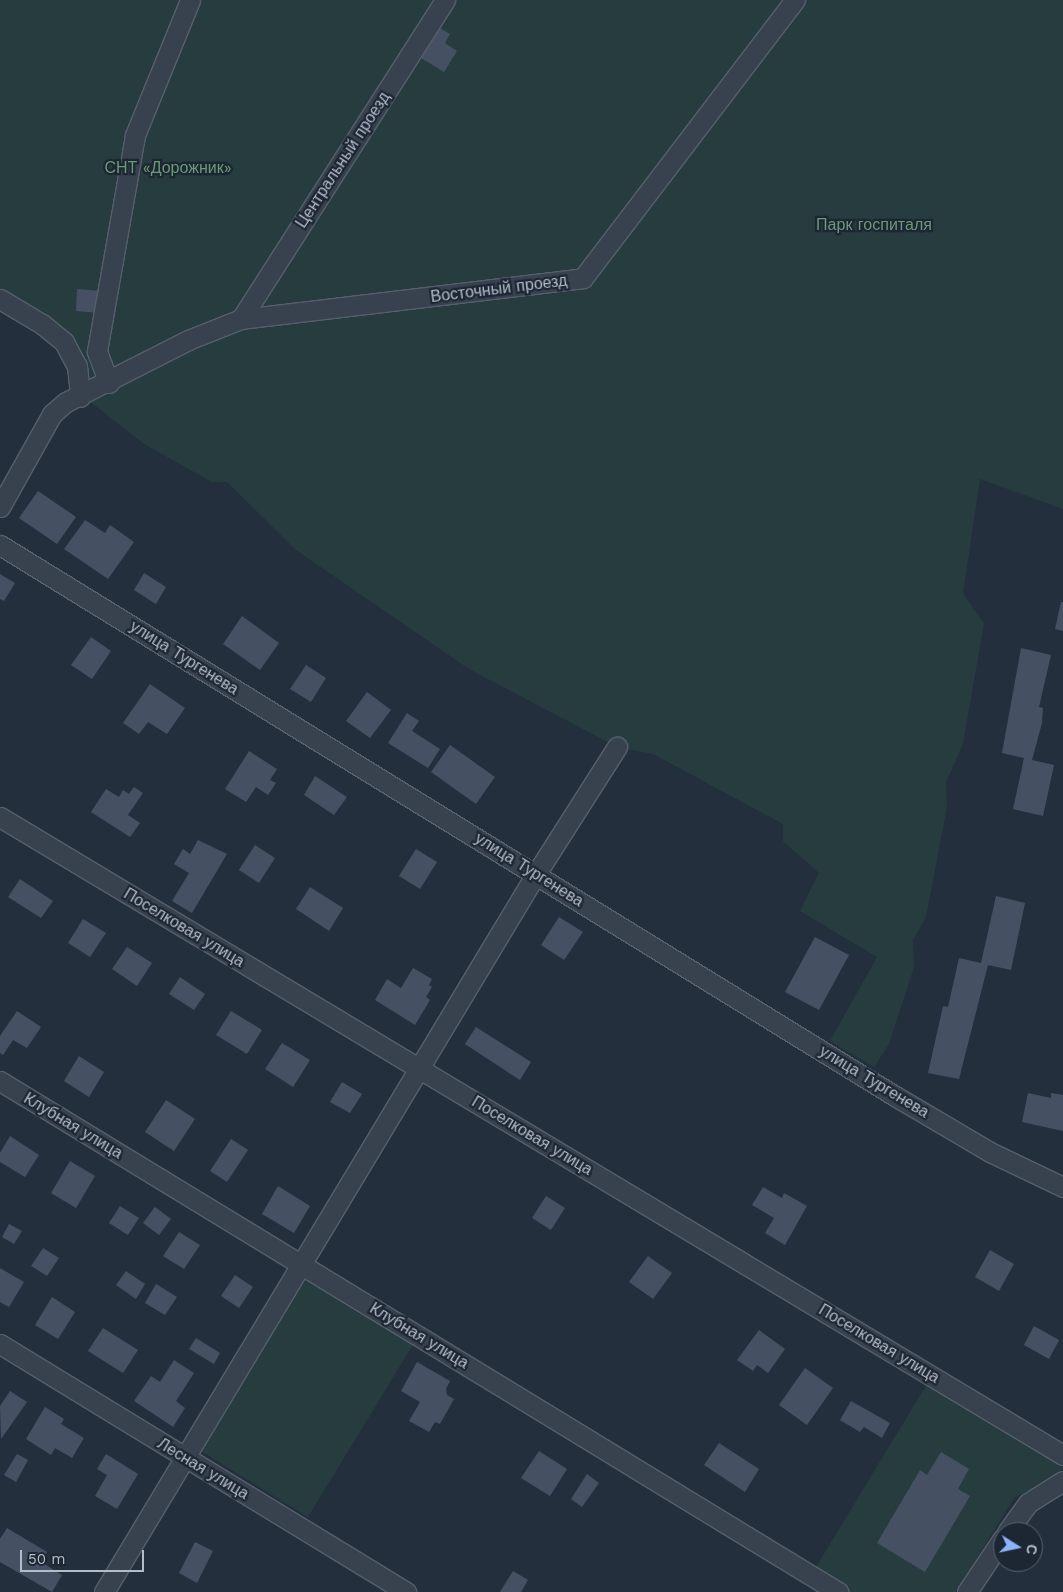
<!DOCTYPE html>
<meta charset="utf-8">
<style>
body{margin:0}
#map{position:relative;width:1063px;height:1592px;overflow:hidden;background:#242f3e;font-family:"Work Sans",sans-serif}
div>[style]{position:absolute}
.green>*{inset:0;background:#263c3f}
.building>*{inset:0;background:#455162}
.roads{filter:drop-shadow(1px 0 #565f6c) drop-shadow(-1px 0 #565f6c) drop-shadow(0 1px #565f6c) drop-shadow(0 -1px #565f6c)}
.minor>*{height:19px;margin:-9.5px;padding:0 9.5px;transform-origin:9.5px;border-radius:9.5px;background:#38414e}
span{translate:-50% -50%;white-space:nowrap;text-align:center;line-height:1.15;-webkit-text-stroke:4.5px #1d2633;paint-order:stroke}
.street-label{font-size:16px;color:#b4bcc9}
.park-label{font-size:16px;color:#6b9a76}
.north{position:absolute;left:993px;top:1522px;width:50px;height:50px;box-sizing:border-box;background:#1d2633;border:1px solid #59626f;border-radius:50%;rotate:100deg;font-size:14px;font-weight:700;line-height:20px;text-align:center;color:#b4bcc9}
.north::after{content:'';display:block;margin:auto;width:18px;height:22px;background:#8ab4f8;clip-path:polygon(50% 0,100% 100%,50% 72%,0 100%)}
.scale{position:absolute;left:20px;top:1550px;width:124px;height:22px;box-sizing:border-box;border:2px solid #b4bcc9;border-top:0;padding-left:6px;font-size:15px;line-height:18px;white-space:nowrap;color:#b4bcc9;-webkit-text-stroke:4px #1d2633;paint-order:stroke}
</style>
<div id="map">
<div class="green">
<div style="clip-path:polygon(0 0,1063px 0,1063px 509px,980px 479px,963px 594px,984px 623px,963px 744px,946px 782px,947px 807px,926px 917px,913px 940px,914px 967px,889px 1044px,874px 1067px,830px 1041px,877px 957px,800px 911px,819px 873px,783px 841px,783px 824px,653px 754px,617px 747px,469px 669px,296px 550px,227px 482px,212px 482px,144px 444px,83px 396px,77px 366px,0 299px)"></div>
<div style="clip-path:polygon(306px 1278px,414px 1343px,308px 1517px,201px 1451px)"></div>
<div style="clip-path:polygon(930px 1379px,1063px 1461px,1063px 1469px,1047px 1482px,1014px 1498px,956px 1592px,845px 1592px,813px 1572px)"></div>
</div>
<div class="building">
<div style="clip-path:polygon(435px 25px,450px 34px,445px 43px,457px 51px,444px 72px,416px 55px)"></div>
<div style="clip-path:polygon(77px 289px,102px 291px,100px 313px,76px 311px)"></div>
<div style="clip-path:polygon(38px 491px,76px 517px,57px 544px,19px 518px)"></div>
<div style="clip-path:polygon(85px 520px,105px 533px,110px 525px,134px 542px,108px 579px,64px 549px)"></div>
<div style="clip-path:polygon(144px 573px,166px 587px,156px 604px,134px 590px)"></div>
<div style="clip-path:polygon(0 574px,15px 583px,4px 601px,0 599px)"></div>
<div style="clip-path:polygon(1061px 602px,1063px 602px,1063px 631px,1055px 629px)"></div>
<div style="clip-path:polygon(242px 616px,279px 643px,260px 670px,223px 644px)"></div>
<div style="clip-path:polygon(91px 637px,111px 651px,92px 679px,71px 665px)"></div>
<div style="clip-path:polygon(1021px 648px,1051px 655px,1039px 707px,1043px 708px,1042px 723px,1032px 760px,1054px 765px,1043px 816px,1013px 809px,1024px 758px,1002px 753px)"></div>
<div style="clip-path:polygon(306px 665px,326px 678px,311px 702px,290px 689px)"></div>
<div style="clip-path:polygon(150px 684px,185px 708px,167px 734px,148px 722px,139px 734px,123px 723px)"></div>
<div style="clip-path:polygon(367px 692px,391px 710px,370px 738px,346px 721px)"></div>
<div style="clip-path:polygon(407px 713px,419px 721px,412px 731px,440px 749px,428px 768px,388px 743px)"></div>
<div style="clip-path:polygon(450px 745px,495px 777px,476px 804px,431px 772px)"></div>
<div style="clip-path:polygon(249px 751px,277px 769px,270px 780px,276px 783px,268px 795px,256px 787px,246px 802px,225px 789px)"></div>
<div style="clip-path:polygon(315px 776px,347px 797px,334px 815px,304px 795px)"></div>
<div style="clip-path:polygon(134px 787px,143px 793px,128px 815px,140px 823px,130px 837px,91px 812px,106px 789px,119px 797px,123px 790px,129px 794px)"></div>
<div style="clip-path:polygon(198px 840px,227px 854px,192px 913px,172px 901px,189px 873px,174px 864px,183px 849px,190px 854px)"></div>
<div style="clip-path:polygon(255px 845px,275px 858px,259px 883px,239px 870px)"></div>
<div style="clip-path:polygon(416px 849px,437px 862px,420px 889px,399px 876px)"></div>
<div style="clip-path:polygon(20px 879px,53px 901px,41px 918px,8px 897px)"></div>
<div style="clip-path:polygon(310px 887px,343px 908px,329px 931px,296px 909px)"></div>
<div style="clip-path:polygon(996px 896px,1025px 903px,1011px 970px,988px 965px,959px 1079px,928px 1073px,943px 1006px,948px 1007px,959px 958px,981px 963px)"></div>
<div style="clip-path:polygon(559px 917px,583px 932px,564px 960px,541px 945px)"></div>
<div style="clip-path:polygon(83px 919px,106px 933px,90px 957px,68px 943px)"></div>
<div style="clip-path:polygon(815px 937px,849px 955px,819px 1010px,785px 992px)"></div>
<div style="clip-path:polygon(127px 947px,152px 963px,137px 986px,112px 969px)"></div>
<div style="clip-path:polygon(413px 968px,432px 979px,429px 985px,432px 987px,426px 997px,430px 1000px,415px 1025px,375px 1000px,387px 979px,401px 988px)"></div>
<div style="clip-path:polygon(180px 977px,205px 994px,194px 1010px,169px 994px)"></div>
<div style="clip-path:polygon(17px 1011px,41px 1027px,27px 1048px,13px 1040px,3px 1055px,0 1053px,0 1036px)"></div>
<div style="clip-path:polygon(231px 1011px,262px 1030px,247px 1054px,216px 1035px)"></div>
<div style="clip-path:polygon(476px 1027px,531px 1062px,520px 1080px,465px 1044px)"></div>
<div style="clip-path:polygon(282px 1043px,310px 1060px,293px 1087px,265px 1069px)"></div>
<div style="clip-path:polygon(79px 1056px,104px 1072px,89px 1097px,64px 1081px)"></div>
<div style="clip-path:polygon(342px 1082px,362px 1094px,350px 1113px,330px 1102px)"></div>
<div style="clip-path:polygon(1028px 1093px,1051px 1098px,1051px 1093px,1063px 1095px,1063px 1131px,1022px 1122px)"></div>
<div style="clip-path:polygon(166px 1100px,195px 1119px,174px 1151px,145px 1132px)"></div>
<div style="clip-path:polygon(10px 1136px,39px 1155px,25px 1177px,0 1162px,0 1153px)"></div>
<div style="clip-path:polygon(231px 1139px,248px 1150px,227px 1182px,210px 1171px)"></div>
<div style="clip-path:polygon(70px 1161px,95px 1176px,76px 1208px,51px 1193px)"></div>
<div style="clip-path:polygon(278px 1186px,310px 1206px,294px 1233px,262px 1214px)"></div>
<div style="clip-path:polygon(763px 1187px,782px 1198px,784px 1193px,807px 1206px,785px 1245px,765px 1233px,774px 1218px,752px 1205px)"></div>
<div style="clip-path:polygon(546px 1196px,565px 1208px,551px 1230px,532px 1218px)"></div>
<div style="clip-path:polygon(120px 1206px,139px 1218px,128px 1235px,109px 1223px)"></div>
<div style="clip-path:polygon(155px 1207px,171px 1219px,159px 1235px,143px 1223px)"></div>
<div style="clip-path:polygon(9px 1224px,22px 1231px,14px 1244px,2px 1237px)"></div>
<div style="clip-path:polygon(179px 1232px,200px 1245px,184px 1269px,163px 1256px)"></div>
<div style="clip-path:polygon(43px 1248px,59px 1258px,47px 1276px,31px 1266px)"></div>
<div style="clip-path:polygon(990px 1250px,1014px 1264px,999px 1291px,975px 1277px)"></div>
<div style="clip-path:polygon(648px 1256px,672px 1273px,653px 1299px,629px 1282px)"></div>
<div style="clip-path:polygon(0 1268px,24px 1282px,9px 1307px,0 1302px)"></div>
<div style="clip-path:polygon(126px 1271px,145px 1284px,136px 1299px,116px 1285px)"></div>
<div style="clip-path:polygon(235px 1275px,253px 1287px,239px 1308px,221px 1296px)"></div>
<div style="clip-path:polygon(156px 1284px,177px 1297px,165px 1315px,145px 1303px)"></div>
<div style="clip-path:polygon(52px 1297px,75px 1312px,58px 1339px,35px 1325px)"></div>
<div style="clip-path:polygon(1034px 1326px,1059px 1340px,1049px 1359px,1024px 1345px)"></div>
<div style="clip-path:polygon(103px 1328px,138px 1350px,123px 1373px,88px 1351px)"></div>
<div style="clip-path:polygon(759px 1330px,785px 1349px,768px 1373px,757px 1365px,753px 1371px,737px 1360px)"></div>
<div style="clip-path:polygon(196px 1338px,220px 1353px,214px 1364px,189px 1349px)"></div>
<div style="clip-path:polygon(174px 1360px,194px 1373px,176px 1401px,185px 1408px,173px 1427px,134px 1401px,151px 1376px,160px 1382px)"></div>
<div style="clip-path:polygon(417px 1362px,450px 1381px,446px 1389px,447px 1395px,454px 1399px,440px 1424px,435px 1422px,429px 1432px,409px 1421px,420px 1402px,401px 1391px)"></div>
<div style="clip-path:polygon(805px 1368px,833px 1388px,807px 1425px,779px 1405px)"></div>
<div style="clip-path:polygon(10px 1391px,27px 1402px,1px 1439px,0 1406px)"></div>
<div style="clip-path:polygon(851px 1401px,890px 1423px,882px 1438px,864px 1427px,860px 1432px,840px 1420px)"></div>
<div style="clip-path:polygon(45px 1407px,64px 1419px,61px 1424px,84px 1438px,72px 1458px,55px 1448px,51px 1455px,26px 1439px)"></div>
<div style="clip-path:polygon(719px 1443px,759px 1469px,745px 1492px,704px 1465px)"></div>
<div style="clip-path:polygon(539px 1451px,567px 1469px,550px 1496px,521px 1478px)"></div>
<div style="clip-path:polygon(941px 1452px,969px 1469px,958px 1489px,970px 1496px,925px 1572px,877px 1543px,920px 1470px,927px 1475px)"></div>
<div style="clip-path:polygon(17px 1454px,28px 1460px,16px 1482px,4px 1475px)"></div>
<div style="clip-path:polygon(106px 1454px,138px 1474px,117px 1509px,95px 1496px,107px 1475px,97px 1469px)"></div>
<div style="clip-path:polygon(587px 1474px,599px 1483px,582px 1507px,571px 1499px)"></div>
<div style="clip-path:polygon(7px 1528px,47px 1552px,41px 1562px,62px 1575px,52px 1592px,0 1562px,0 1539px)"></div>
<div style="clip-path:polygon(195px 1542px,213px 1551px,197px 1583px,179px 1573px)"></div>
<div style="clip-path:polygon(513px 1571px,528px 1580px,521px 1592px,500px 1592px)"></div>
</div>
<div class="roads">
<div class="minor">
<div style="left:0;top:299px;width:49px;rotate:30.8deg"></div>
<div style="left:42px;top:324px;width:28px;rotate:39deg"></div>
<div style="left:64px;top:342px;width:27px;rotate:62deg"></div>
<div style="left:77px;top:366px;width:31px;rotate:84deg"></div>
<div style="left:241px;top:319px;width:379px;rotate:-57.4deg"></div>
<div style="left:109px;top:383px;width:34px;rotate:-111deg"></div>
<div style="left:97px;top:351px;width:219px;rotate:-80deg"></div>
<div style="left:135px;top:135px;width:146px;rotate:-67.8deg"></div>
<div style="left:0;top:507px;width:107px;rotate:-60.8deg"></div>
<div style="left:52px;top:414px;width:18px;rotate:-41deg"></div>
<div style="left:66px;top:402px;width:137px;rotate:-26.9deg"></div>
<div style="left:188px;top:340px;width:57px;rotate:-21.6deg"></div>
<div style="left:241px;top:319px;width:344px;rotate:-6.8deg"></div>
<div style="left:583px;top:278px;width:350px;rotate:-52.7deg"></div>
<div style="left:0;top:545px;width:1051px;rotate:31.62deg"></div>
<div style="left:895px;top:1096px;width:110px;rotate:30.5deg"></div>
<div style="left:990px;top:1152px;width:81px;rotate:25.6deg"></div>
<div style="left:0;top:817px;width:1240px;rotate:30.97deg"></div>
<div style="left:0;top:1081px;width:982px;rotate:31.37deg"></div>
<div style="left:0;top:1344px;width:476px;rotate:31.4deg"></div>
<div style="left:1007px;top:1532px;width:36px;rotate:-54deg"></div>
<div style="left:1028px;top:1503px;width:41px;rotate:-32.2deg"></div>
<div style="left:104px;top:1592px;width:838px;rotate:-58.97deg"></div>
<div style="left:536px;top:874px;width:151px;rotate:-57.5deg"></div>
<div style="left:967px;top:1592px;width:65px;rotate:-56.3deg"></div>
</div>
</div>
<div class="street-label">
<span style="left:343px;top:160px;rotate:-57deg">Центральный проезд</span>
<span style="left:499px;top:289px;rotate:-7deg">Восточный проезд</span>
<span style="left:184px;top:658px;rotate:32deg">улица Тургенева</span>
<span style="left:529px;top:870px;rotate:32deg">улица Тургенева</span>
<span style="left:184px;top:928px;rotate:31deg">Поселковая улица</span>
<span style="left:874px;top:1082px;rotate:31deg">улица Тургенева</span>
<span style="left:73px;top:1126px;rotate:31deg">Клубная улица</span>
<span style="left:532px;top:1136px;rotate:31deg">Поселковая улица</span>
<span style="left:419px;top:1336px;rotate:31deg">Клубная улица</span>
<span style="left:879px;top:1344px;rotate:31deg">Поселковая улица</span>
<span style="left:203px;top:1469px;rotate:31deg">Лесная улица</span>
</div>
<div class="park-label">
<span style="left:168px;top:168px">СНТ «Дорожник»</span>
<span style="left:874px;top:225px">Парк госпиталя</span>
</div>
<div class="north">С</div>
<div class="scale">50 m</div>
</div>
